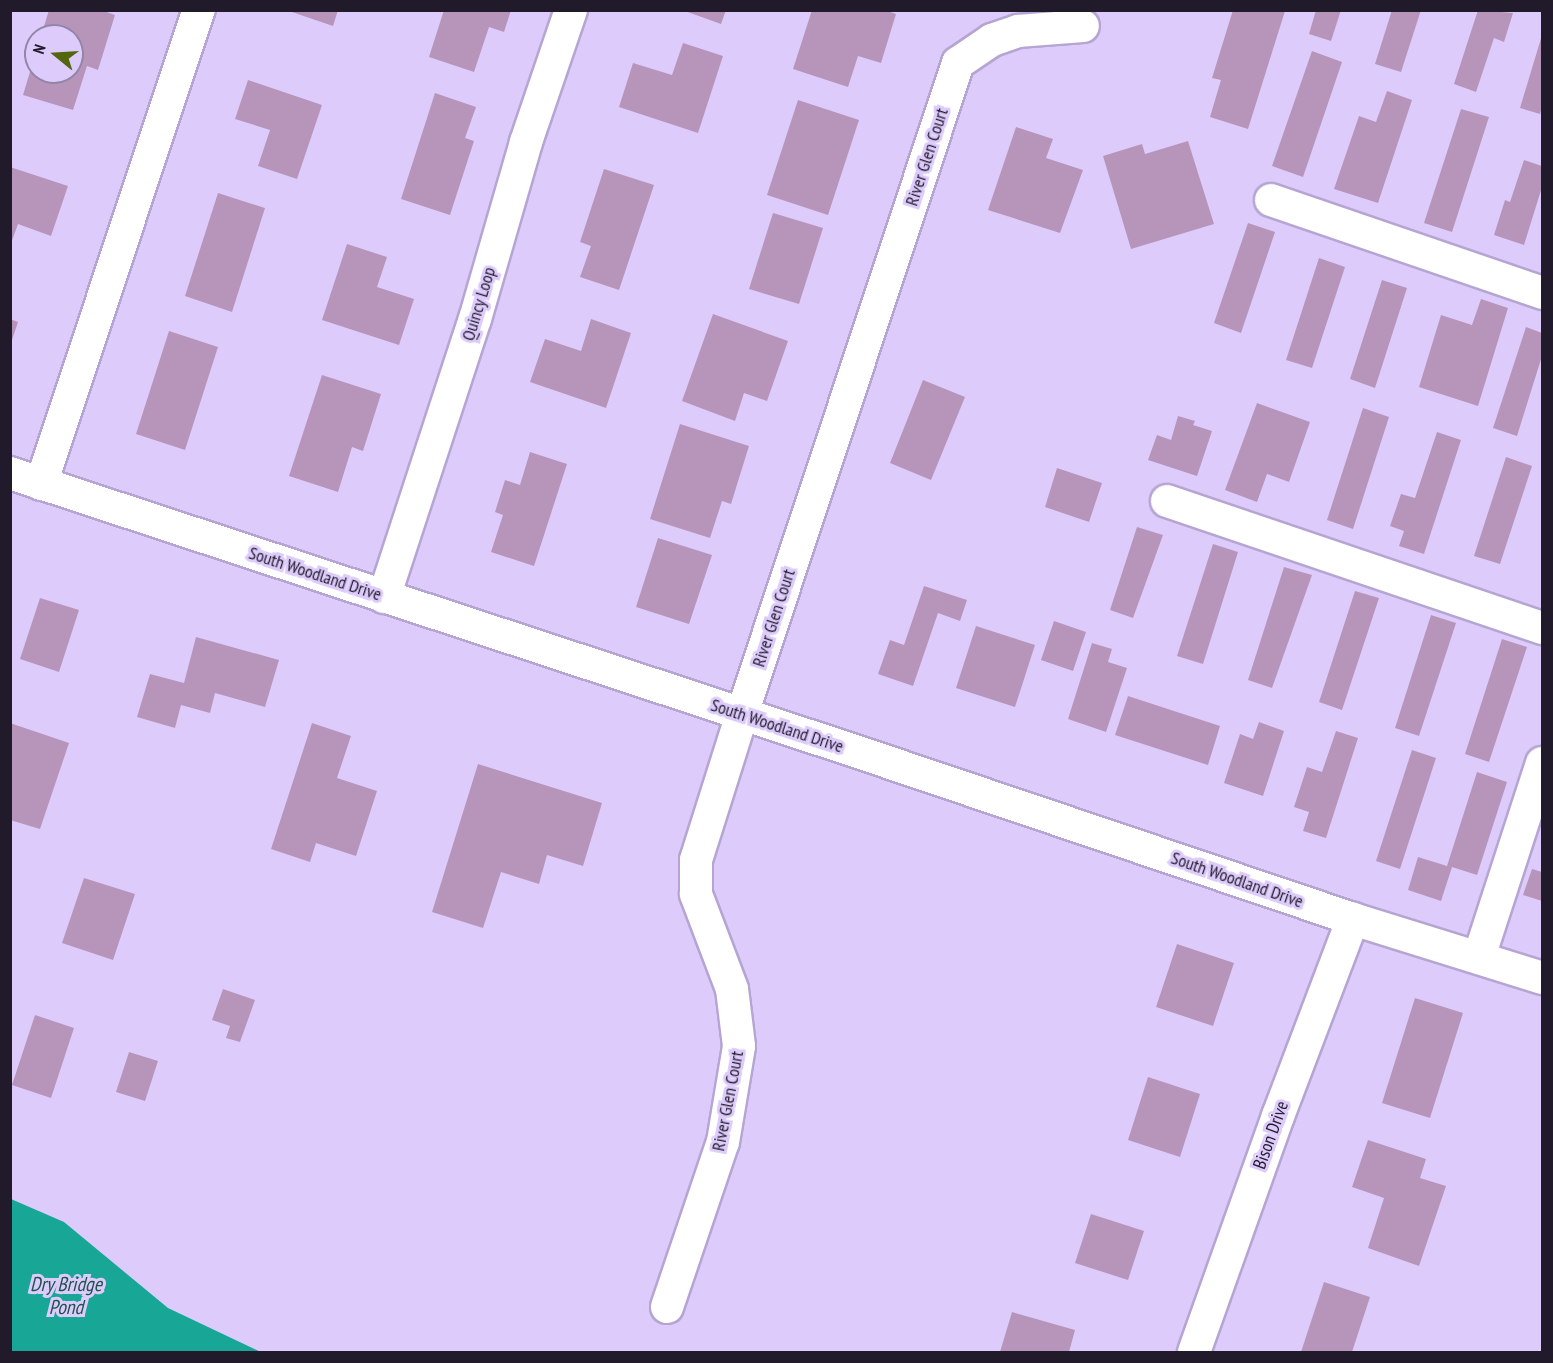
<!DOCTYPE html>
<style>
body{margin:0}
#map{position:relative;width:1553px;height:1363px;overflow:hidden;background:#ddccfb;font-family:"PT Sans Narrow",sans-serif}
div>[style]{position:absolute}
.water>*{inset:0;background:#18a796}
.building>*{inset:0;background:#b795bb}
.roads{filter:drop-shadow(2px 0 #b6a5d2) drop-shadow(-2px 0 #b6a5d2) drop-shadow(0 2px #b6a5d2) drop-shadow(0 -2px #b6a5d2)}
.street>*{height:32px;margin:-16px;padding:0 16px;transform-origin:16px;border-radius:16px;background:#fff}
span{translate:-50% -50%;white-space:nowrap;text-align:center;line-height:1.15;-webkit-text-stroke:6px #ddccfb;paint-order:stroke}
.street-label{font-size:18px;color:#211a2b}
.water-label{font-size:20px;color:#1e534b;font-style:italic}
.frame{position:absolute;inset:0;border:12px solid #211a2b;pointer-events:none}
.north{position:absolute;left:24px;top:24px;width:60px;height:60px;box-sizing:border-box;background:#ddccfb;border:2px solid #9285a8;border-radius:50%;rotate:288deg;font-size:16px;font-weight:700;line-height:24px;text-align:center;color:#211a2b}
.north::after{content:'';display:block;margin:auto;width:21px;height:27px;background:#52650f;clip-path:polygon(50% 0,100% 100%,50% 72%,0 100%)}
</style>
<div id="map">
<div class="water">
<div style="clip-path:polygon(11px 1199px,64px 1222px,168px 1308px,261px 1352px,11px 1352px)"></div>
</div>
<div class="building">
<div style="clip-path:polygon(49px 10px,101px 10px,115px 15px,98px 70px,87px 66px,73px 110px,23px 95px,35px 55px,36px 72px,72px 72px,72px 36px,41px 36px)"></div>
<div style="clip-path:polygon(286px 10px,338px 10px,333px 26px)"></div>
<div style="clip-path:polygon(444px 10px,511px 10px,504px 32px,489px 27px,474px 72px,429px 57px)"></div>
<div style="clip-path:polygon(682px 10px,726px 10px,721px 24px)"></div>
<div style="clip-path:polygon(812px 10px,885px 10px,896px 14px,881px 63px,858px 56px,848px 87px,793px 69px)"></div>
<div style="clip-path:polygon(1233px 10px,1285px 11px,1248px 129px,1210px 117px,1221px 80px,1212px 78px)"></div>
<div style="clip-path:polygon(1316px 10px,1341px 10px,1331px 41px,1309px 34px)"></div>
<div style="clip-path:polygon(1392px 10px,1421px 10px,1401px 72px,1375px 64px)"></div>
<div style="clip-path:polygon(1478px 10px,1513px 13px,1504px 42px,1494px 38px,1476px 92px,1454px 84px)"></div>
<div style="clip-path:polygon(1542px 35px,1542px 106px,1540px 114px,1520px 108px)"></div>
<div style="clip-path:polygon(683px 43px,723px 56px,698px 133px,619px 107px,633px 63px,672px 75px)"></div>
<div style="clip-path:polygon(1312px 51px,1342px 62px,1303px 177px,1272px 166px)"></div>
<div style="clip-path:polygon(248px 80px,322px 105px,297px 179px,258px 166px,270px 130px,235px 119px)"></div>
<div style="clip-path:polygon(1387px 91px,1412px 100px,1378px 203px,1334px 189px,1359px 116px,1376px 122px)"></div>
<div style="clip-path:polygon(435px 93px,476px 107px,465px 138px,474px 141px,450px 215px,401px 199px)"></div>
<div style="clip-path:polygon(798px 100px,859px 120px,828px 215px,767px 195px)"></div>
<div style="clip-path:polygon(1461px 109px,1489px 117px,1452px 232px,1424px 223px)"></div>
<div style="clip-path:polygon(1016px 127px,1053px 139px,1046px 158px,1083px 170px,1060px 233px,988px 210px)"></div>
<div style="clip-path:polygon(1188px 141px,1214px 224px,1131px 249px,1103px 156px,1142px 144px,1145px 154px)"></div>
<div style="clip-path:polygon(1524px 160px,1542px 166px,1542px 187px,1524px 245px,1494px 235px,1505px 200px,1510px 202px)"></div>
<div style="clip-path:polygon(10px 167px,68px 186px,51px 236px,18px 224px,10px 246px)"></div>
<div style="clip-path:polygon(604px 169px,654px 185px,619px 290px,580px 277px,591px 246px,580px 242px)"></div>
<div style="clip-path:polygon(218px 193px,265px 208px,232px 312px,185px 296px)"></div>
<div style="clip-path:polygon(773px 213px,823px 228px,799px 304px,749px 289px)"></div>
<div style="clip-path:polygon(1248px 223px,1275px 232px,1241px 333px,1214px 323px)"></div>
<div style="clip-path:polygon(347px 244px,387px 257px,377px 287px,414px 299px,399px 345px,322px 320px)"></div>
<div style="clip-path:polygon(1319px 258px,1345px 267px,1312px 368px,1286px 360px)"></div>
<div style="clip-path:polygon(1382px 280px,1407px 288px,1375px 388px,1350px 379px)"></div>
<div style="clip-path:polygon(1481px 299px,1508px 308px,1478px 406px,1419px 387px,1441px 315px,1472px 325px)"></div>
<div style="clip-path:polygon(713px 314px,788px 341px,767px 401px,744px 393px,735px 421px,682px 401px)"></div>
<div style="clip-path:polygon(10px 319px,18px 322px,11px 343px,10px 343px)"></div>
<div style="clip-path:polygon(591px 319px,631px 333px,606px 408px,530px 382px,545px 339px,581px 351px)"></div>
<div style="clip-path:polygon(1526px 327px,1542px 333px,1542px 356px,1517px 436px,1493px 428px)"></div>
<div style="clip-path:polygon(169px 331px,218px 347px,185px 450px,136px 434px)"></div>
<div style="clip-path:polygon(322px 375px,381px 394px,363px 451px,352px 447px,338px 492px,289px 476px)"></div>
<div style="clip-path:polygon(923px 380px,965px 397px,931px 480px,890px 463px)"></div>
<div style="clip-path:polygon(1257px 403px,1310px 422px,1289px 482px,1267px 474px,1257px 502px,1225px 490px)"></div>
<div style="clip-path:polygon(1363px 408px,1389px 417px,1353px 529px,1327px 520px)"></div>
<div style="clip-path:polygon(1178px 416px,1195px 421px,1193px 425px,1212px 431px,1197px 476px,1148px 460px,1157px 435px,1171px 440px)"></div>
<div style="clip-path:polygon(680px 424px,749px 446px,731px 504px,722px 501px,710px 538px,650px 519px)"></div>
<div style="clip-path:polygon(1437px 432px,1461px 440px,1424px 554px,1399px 546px,1404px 531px,1390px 526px,1401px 494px,1415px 498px)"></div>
<div style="clip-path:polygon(530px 452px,567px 464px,534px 566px,491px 552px,503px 515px,495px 512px,505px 480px,520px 485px)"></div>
<div style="clip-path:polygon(1506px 457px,1532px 466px,1500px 564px,1474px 556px)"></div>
<div style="clip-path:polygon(1057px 468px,1102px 483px,1089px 522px,1045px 507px)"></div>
<div style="clip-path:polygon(1137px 527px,1163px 535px,1133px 618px,1110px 610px)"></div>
<div style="clip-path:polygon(658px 538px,712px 555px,689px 624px,636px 607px)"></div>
<div style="clip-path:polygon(1213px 544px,1238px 552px,1203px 664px,1177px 656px)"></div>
<div style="clip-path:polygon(1284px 567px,1312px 575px,1272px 688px,1248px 680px)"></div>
<div style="clip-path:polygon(924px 586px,967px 600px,960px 621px,938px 613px,913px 686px,878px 674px,890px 640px,904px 645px)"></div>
<div style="clip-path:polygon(1355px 591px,1379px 598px,1342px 710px,1319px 702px)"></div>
<div style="clip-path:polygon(40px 598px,79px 610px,59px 672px,20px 659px)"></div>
<div style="clip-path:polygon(1431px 615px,1456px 623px,1419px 736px,1395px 728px)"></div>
<div style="clip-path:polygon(1054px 621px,1086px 632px,1073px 671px,1041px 660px)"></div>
<div style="clip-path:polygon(976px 626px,1035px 645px,1015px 707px,956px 688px)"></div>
<div style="clip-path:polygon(196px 637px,279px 660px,265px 707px,215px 693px,210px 713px,181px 705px,175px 728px,137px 717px,150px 674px,184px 683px)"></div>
<div style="clip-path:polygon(1502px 639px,1527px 647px,1489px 762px,1465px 754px)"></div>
<div style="clip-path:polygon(1092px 643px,1112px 649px,1108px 662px,1127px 668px,1106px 732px,1068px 719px)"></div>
<div style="clip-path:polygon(1128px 696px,1220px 726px,1208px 765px,1115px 735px)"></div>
<div style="clip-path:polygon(1259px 722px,1284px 731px,1263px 796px,1224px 783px,1240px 734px,1253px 739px)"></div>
<div style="clip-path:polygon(10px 723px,69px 743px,40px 829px,10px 820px)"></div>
<div style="clip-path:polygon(312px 723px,351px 736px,337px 778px,377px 791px,356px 856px,316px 843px,310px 862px,271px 849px)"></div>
<div style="clip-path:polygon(1336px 731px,1358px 738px,1326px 838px,1303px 831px,1309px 812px,1294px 807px,1307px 767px,1322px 772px)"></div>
<div style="clip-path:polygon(1412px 750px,1436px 758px,1400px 869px,1376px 861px)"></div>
<div style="clip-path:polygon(478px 764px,602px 803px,583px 866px,547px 855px,539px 884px,501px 872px,483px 928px,432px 912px)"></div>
<div style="clip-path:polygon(1477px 772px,1507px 782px,1477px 875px,1452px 867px,1441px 901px,1408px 890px,1418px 857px,1447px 866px)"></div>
<div style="clip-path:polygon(1532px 869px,1542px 872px,1542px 901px,1523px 895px)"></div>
<div style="clip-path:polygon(84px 878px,135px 894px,113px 960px,62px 943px)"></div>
<div style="clip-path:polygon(1177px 944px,1234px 963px,1213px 1026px,1156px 1007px)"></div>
<div style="clip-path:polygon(223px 989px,255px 1000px,240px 1042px,226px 1038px,230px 1026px,212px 1020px)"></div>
<div style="clip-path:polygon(1415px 998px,1463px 1013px,1430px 1118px,1382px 1103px)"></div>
<div style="clip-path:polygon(35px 1015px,74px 1028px,51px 1098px,12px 1085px)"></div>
<div style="clip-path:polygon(129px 1052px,158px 1061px,145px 1101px,116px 1092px)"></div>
<div style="clip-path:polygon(1148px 1077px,1200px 1094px,1180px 1157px,1128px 1140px)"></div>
<div style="clip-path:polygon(1368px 1140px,1426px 1159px,1420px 1178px,1446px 1186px,1419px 1266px,1368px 1248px,1384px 1198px,1352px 1187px)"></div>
<div style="clip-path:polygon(1091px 1214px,1144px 1231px,1128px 1280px,1075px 1263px)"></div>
<div style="clip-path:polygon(1324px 1282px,1370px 1297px,1352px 1352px,1301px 1352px)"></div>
<div style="clip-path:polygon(1012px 1312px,1075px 1330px,1069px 1352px,1000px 1352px)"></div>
</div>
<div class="roads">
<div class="street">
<div style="left:1271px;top:200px;width:287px;rotate:18.9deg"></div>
<div style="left:10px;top:473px;width:886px;rotate:18.21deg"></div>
<div style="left:852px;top:750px;width:529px;rotate:18.64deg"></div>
<div style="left:1353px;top:919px;width:198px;rotate:17.3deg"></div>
<div style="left:41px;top:484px;width:500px;rotate:-71.6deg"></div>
<div style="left:1167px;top:501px;width:396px;rotate:18.7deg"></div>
<div style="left:384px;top:597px;width:293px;rotate:-71.9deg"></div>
<div style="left:475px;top:319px;width:184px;rotate:-73.9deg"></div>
<div style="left:526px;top:142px;width:139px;rotate:-71.2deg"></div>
<div style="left:1479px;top:957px;width:204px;rotate:-72deg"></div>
<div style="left:667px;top:1307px;width:174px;rotate:-71.3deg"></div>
<div style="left:723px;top:1142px;width:97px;rotate:-80.5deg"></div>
<div style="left:739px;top:1046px;width:57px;rotate:-97deg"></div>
<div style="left:732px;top:989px;width:102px;rotate:-110.8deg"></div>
<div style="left:696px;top:894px;width:34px;rotate:-90deg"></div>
<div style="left:696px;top:860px;width:153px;rotate:-72.5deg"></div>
<div style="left:742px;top:714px;width:686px;rotate:-71.64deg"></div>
<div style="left:958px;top:63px;width:41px;rotate:-34.1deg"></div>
<div style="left:992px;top:40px;width:28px;rotate:-19deg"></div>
<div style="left:1018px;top:31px;width:65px;rotate:-4.4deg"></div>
<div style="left:1194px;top:1352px;width:251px;rotate:-70.4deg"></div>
<div style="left:1278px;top:1116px;width:211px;rotate:-69.2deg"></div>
</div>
</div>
<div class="street-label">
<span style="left:927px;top:157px;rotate:-72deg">River Glen Court</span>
<span style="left:479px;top:304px;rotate:-73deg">Quincy Loop</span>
<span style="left:315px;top:574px;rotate:18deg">South Woodland Drive</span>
<span style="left:774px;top:618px;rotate:-72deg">River Glen Court</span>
<span style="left:777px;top:726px;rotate:18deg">South Woodland Drive</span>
<span style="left:1237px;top:880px;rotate:19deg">South Woodland Drive</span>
<span style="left:728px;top:1101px;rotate:-79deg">River Glen Court</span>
<span style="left:1271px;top:1135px;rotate:-70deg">Bison Drive</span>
</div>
<div class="water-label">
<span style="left:66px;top:1296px">Dry Bridge<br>Pond</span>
</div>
<div class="frame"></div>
<div class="north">N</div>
</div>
